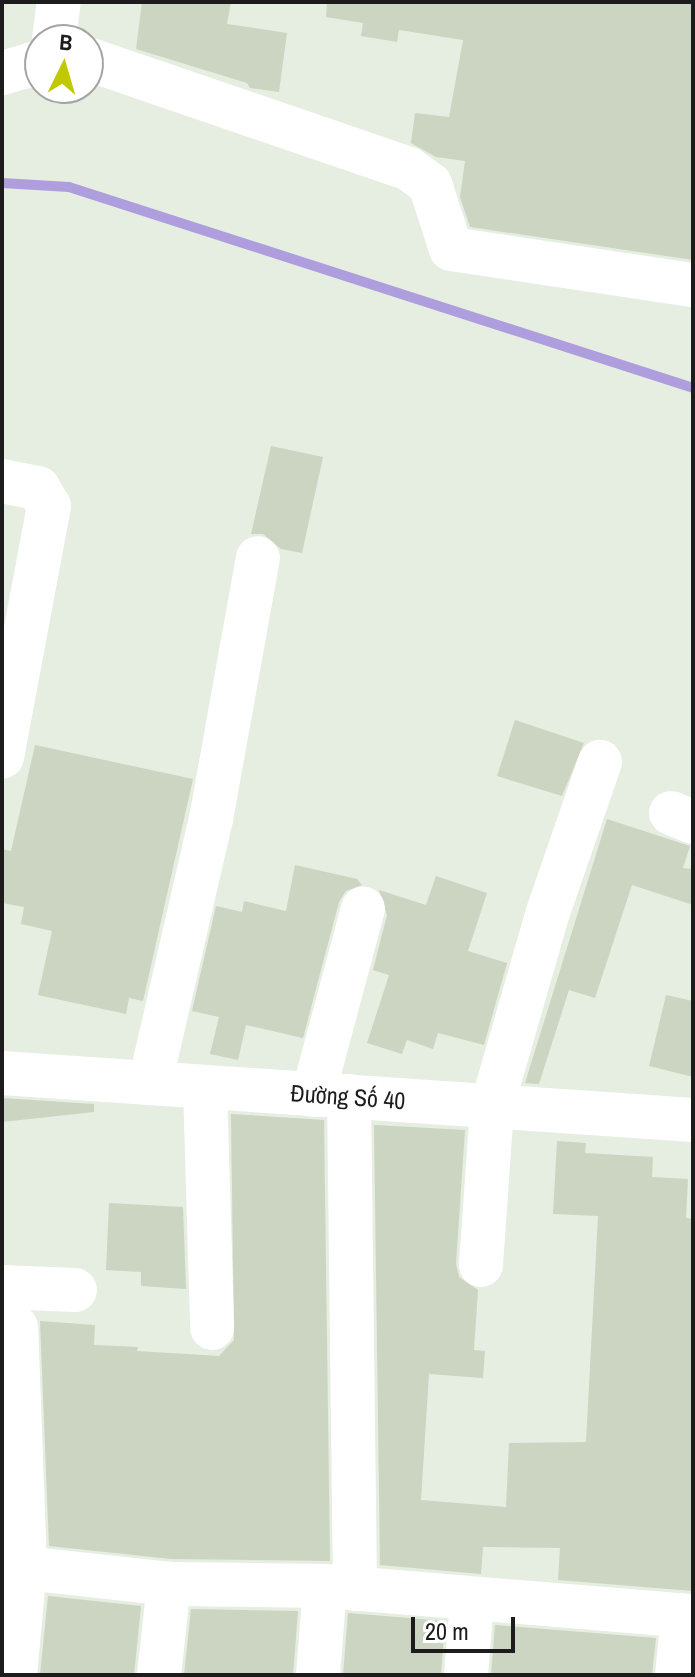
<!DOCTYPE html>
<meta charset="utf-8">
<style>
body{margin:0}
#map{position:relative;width:695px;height:1677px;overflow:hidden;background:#e5eee1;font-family:"Archivo Narrow",sans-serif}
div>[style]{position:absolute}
.stream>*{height:10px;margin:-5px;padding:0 5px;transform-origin:5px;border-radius:5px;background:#af9ede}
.building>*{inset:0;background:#cbd5c1}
.minor>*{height:44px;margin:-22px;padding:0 22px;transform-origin:22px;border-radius:22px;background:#fff}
span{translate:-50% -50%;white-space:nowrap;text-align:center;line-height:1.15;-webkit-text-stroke:6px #fff;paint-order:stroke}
.street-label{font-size:24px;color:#1c1c1c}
.frame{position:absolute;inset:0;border:4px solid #1c1c1c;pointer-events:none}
.north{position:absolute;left:24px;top:24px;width:80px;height:80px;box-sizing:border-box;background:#fff;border:2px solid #a4a4a4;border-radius:50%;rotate:5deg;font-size:22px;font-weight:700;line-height:32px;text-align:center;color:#1c1c1c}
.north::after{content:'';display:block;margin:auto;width:28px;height:36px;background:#c0c800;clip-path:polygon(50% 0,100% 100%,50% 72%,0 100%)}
.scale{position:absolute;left:411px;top:1617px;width:104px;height:36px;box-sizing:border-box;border:4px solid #1c1c1c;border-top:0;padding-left:10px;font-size:24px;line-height:28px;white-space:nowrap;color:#1c1c1c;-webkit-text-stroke:6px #fff;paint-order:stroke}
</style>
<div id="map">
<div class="stream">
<div style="left:2px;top:183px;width:67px;rotate:3.4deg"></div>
<div style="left:69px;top:187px;width:656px;rotate:17.85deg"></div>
</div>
<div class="building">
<div style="clip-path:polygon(142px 2px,231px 2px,227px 24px,287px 33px,279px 92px,250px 88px,247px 83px,136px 49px)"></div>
<div style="clip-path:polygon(327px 2px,693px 2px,693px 260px,470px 227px,460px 197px,465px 161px,436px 157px,411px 143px,415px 113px,449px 117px,463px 40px,399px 30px,397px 42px,361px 36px,363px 23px,326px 17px)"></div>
<div style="clip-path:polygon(271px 446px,323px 457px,302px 553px,281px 549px,263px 534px,251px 534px)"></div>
<div style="clip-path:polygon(515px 720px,584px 743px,562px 796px,497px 776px)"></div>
<div style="clip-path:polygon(35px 745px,193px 779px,143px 1001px,129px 998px,126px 1014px,38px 995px,52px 931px,21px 924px,24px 907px,2px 903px,2px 849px,11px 851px)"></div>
<div style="clip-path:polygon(607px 819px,690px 846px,683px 868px,693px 869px,693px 905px,632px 885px,595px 998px,569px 990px,539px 1084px,525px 1083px)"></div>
<div style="clip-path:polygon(295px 865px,357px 879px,362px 885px,346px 891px,339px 902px,303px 1038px,246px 1025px,238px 1060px,210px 1054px,219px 1017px,192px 1011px,216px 906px,242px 912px,244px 901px,286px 911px)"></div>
<div style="clip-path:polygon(436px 876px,487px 893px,468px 951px,507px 963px,484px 1045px,438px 1033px,433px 1049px,407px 1040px,402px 1054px,367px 1043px,389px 975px,373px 970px,387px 915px,379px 890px,426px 905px)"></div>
<div style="clip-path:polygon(666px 995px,693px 1001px,693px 1077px,649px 1066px)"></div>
<div style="clip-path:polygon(2px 1098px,94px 1104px,94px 1112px,2px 1122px)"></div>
<div style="clip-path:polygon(231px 1114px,324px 1120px,330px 1561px,171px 1559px,49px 1546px,40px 1321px,95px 1325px,94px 1345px,138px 1347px,137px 1351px,219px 1356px,234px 1340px)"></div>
<div style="clip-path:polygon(374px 1125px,465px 1130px,456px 1264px,459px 1277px,478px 1290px,474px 1350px,485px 1351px,483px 1378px,429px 1374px,421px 1500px,506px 1507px,509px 1443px,586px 1442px,598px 1216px,553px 1214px,557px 1141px,586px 1143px,585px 1153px,653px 1157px,652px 1177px,688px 1179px,686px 1218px,693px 1219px,693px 1591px,558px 1580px,560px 1548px,483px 1547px,481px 1574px,380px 1565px)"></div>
<div style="clip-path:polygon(109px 1203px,183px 1207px,186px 1289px,141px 1286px,141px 1272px,106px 1270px)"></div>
<div style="clip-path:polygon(48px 1596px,141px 1606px,134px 1675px,40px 1675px)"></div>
<div style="clip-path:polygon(191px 1609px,298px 1611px,293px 1675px,184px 1675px)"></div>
<div style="clip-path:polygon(348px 1613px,445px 1621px,441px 1675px,343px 1675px)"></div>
<div style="clip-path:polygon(495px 1625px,656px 1638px,652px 1675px,491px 1675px)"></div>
</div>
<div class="minor">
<div style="left:54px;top:40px;width:38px;rotate:-83deg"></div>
<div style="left:88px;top:59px;width:339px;rotate:18.9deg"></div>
<div style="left:409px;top:169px;width:26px;rotate:36deg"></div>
<div style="left:430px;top:184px;width:68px;rotate:72.1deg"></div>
<div style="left:451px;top:249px;width:245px;rotate:8.5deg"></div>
<div style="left:2px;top:73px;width:40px;rotate:-16deg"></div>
<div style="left:2px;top:481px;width:37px;rotate:11deg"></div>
<div style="left:38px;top:488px;width:21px;rotate:59deg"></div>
<div style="left:49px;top:506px;width:255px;rotate:100.6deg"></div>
<div style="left:671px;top:813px;width:24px;rotate:22deg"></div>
<div style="left:2px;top:1073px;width:693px;rotate:3.89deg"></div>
<div style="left:150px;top:1083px;width:271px;rotate:-77deg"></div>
<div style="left:211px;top:819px;width:265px;rotate:-79.8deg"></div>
<div style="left:205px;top:1087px;width:241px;rotate:88.3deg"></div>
<div style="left:313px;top:1095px;width:193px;rotate:-75deg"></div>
<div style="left:349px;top:1096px;width:493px;rotate:89.3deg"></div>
<div style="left:481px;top:1265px;width:159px;rotate:-86deg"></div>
<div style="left:492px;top:1106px;width:202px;rotate:-73.9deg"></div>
<div style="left:548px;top:912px;width:159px;rotate:-70.9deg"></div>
<div style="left:2px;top:1287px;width:73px;rotate:2.4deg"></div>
<div style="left:25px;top:1568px;width:145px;rotate:6.3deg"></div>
<div style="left:169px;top:1584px;width:156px;rotate:0.7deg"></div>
<div style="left:325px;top:1586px;width:369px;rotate:4.7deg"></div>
<div style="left:15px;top:1675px;width:107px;rotate:-84.7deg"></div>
<div style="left:25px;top:1568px;width:241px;rotate:-92.1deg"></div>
<div style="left:159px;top:1675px;width:92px;rotate:-83.7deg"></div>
<div style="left:318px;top:1675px;width:89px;rotate:-85.5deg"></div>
<div style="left:466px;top:1675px;width:75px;rotate:-85.4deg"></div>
<div style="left:677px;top:1675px;width:59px;rotate:-84.2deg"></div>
</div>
<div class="street-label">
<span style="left:348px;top:1097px;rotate:4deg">Đường Số 40</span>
</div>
<div class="frame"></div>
<div class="north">B</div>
<div class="scale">20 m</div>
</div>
